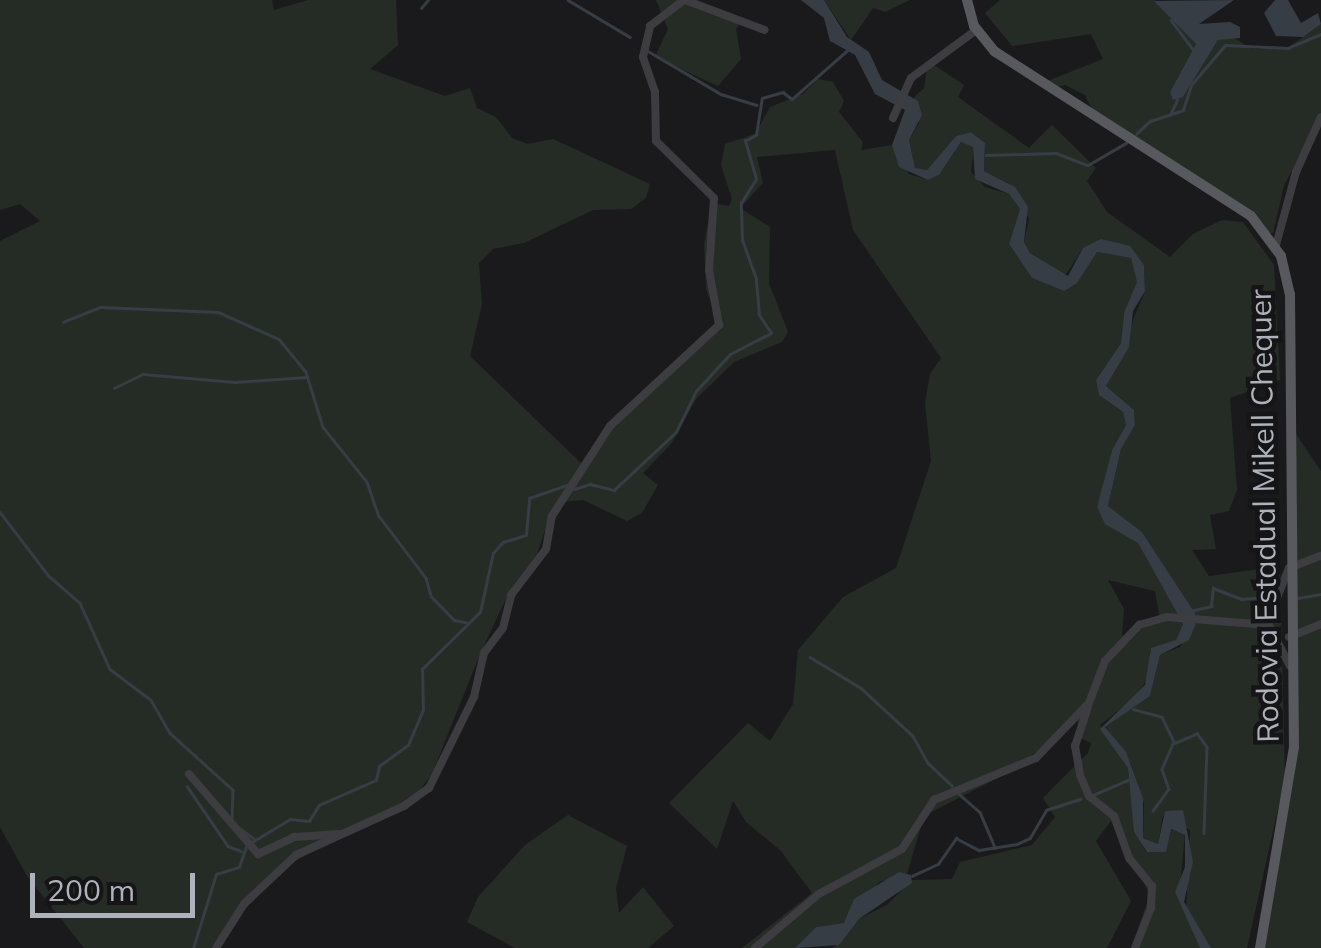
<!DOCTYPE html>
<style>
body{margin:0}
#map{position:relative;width:1321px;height:948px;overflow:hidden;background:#1a1a1c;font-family:Mulish,sans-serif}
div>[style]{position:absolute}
.green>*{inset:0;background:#252c26}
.water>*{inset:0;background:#363d44}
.stream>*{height:2.5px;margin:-1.25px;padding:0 1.25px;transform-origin:1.25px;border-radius:1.25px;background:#363d44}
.minor>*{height:8px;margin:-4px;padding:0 4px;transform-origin:4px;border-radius:4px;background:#3c3c41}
.major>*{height:10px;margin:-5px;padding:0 5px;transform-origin:5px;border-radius:5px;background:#58595f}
span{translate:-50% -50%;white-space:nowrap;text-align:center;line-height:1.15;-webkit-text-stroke:9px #151517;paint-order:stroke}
.street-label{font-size:30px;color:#aeb2ba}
.scale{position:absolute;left:30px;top:873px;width:165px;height:45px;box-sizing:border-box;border:5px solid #aeb2ba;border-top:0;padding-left:12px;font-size:30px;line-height:35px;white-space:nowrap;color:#aeb2ba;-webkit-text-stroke:8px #151517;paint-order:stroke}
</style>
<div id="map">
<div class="green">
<div style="clip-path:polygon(evenodd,0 0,272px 0,274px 10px,308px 0,396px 0,398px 45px,370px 69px,445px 96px,470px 88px,477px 108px,496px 117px,512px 138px,528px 144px,553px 139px,650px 184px,646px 198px,631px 209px,593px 210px,524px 243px,493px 249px,479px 263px,482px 304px,470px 356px,583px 465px,606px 428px,713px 333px,717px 318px,706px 289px,704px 243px,712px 203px,729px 206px,732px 199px,721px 165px,725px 144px,755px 134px,770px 107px,803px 94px,818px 79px,833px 82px,844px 101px,839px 112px,863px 142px,861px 150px,892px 145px,909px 174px,928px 180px,939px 175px,961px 142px,974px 147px,971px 172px,985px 187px,1009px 194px,1020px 209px,1009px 244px,1032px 278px,1064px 291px,1097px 252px,1131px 258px,1138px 282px,1124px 313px,1121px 343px,1096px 380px,1099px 395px,1123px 412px,1126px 425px,1112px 450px,1097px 508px,1138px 543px,1183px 624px,1176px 640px,1150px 651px,1148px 678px,1135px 698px,1100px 725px,1128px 768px,1135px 832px,1146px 852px,1170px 829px,1185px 835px,1179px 894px,1200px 948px,1131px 948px,1150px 895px,1111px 821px,1096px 841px,1131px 901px,1107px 948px,833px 948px,859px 919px,887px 905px,912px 880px,952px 879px,960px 862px,1032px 845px,1055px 817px,1043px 798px,1088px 753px,1091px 743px,1077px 736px,1078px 720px,1011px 771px,924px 816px,907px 874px,879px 882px,844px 923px,816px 927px,795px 948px,742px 948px,812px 893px,781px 851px,746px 822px,733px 801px,717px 849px,669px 803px,748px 723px,770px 741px,793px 704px,798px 650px,843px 597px,896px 568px,931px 461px,925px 403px,930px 374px,941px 358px,853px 230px,835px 150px,757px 157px,763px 183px,740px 208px,770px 227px,769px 283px,788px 332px,782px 342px,734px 362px,696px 399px,671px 444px,643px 473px,658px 485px,642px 513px,627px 521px,583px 500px,561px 502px,551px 513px,537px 554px,511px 588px,480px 654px,432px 774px,413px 799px,278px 870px,243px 903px,211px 948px,84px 948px,27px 876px,0 827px,0 241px,40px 221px,20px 204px,0 210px,0 0,1108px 580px,1155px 591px,1160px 619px,1122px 636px,1124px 609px,1108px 580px)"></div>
<div style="clip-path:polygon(656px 0,685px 0,742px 22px,736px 29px,741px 59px,718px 86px,655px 57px,668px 29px)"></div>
<div style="clip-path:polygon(824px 0,910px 0,885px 12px,873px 8px,851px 40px)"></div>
<div style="clip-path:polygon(1000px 0,1155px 0,1196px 44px,1170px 92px,1183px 97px,1218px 40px,1231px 36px,1252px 49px,1286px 49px,1321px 24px,1321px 113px,1284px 186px,1273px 233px,1267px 235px,1249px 215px,1096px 118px,1085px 95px,1065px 85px,1052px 89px,1045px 82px,1103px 59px,1091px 34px,1012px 46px,985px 13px)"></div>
<div style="clip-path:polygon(928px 61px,964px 85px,958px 97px,1029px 148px,1052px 125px,1096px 168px,1087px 181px,1107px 212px,1170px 257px,1193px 234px,1222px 220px,1243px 222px,1274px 265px,1280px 380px,1230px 398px,1237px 490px,1229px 511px,1210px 515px,1216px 549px,1192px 550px,1209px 576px,1280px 566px,1285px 777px,1247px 948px,1210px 948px,1186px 911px,1190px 830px,1163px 815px,1158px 844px,1143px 838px,1144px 803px,1131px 764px,1105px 726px,1150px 696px,1160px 655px,1180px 647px,1195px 626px,1195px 613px,1142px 532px,1108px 506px,1121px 449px,1135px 424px,1134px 410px,1106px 386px,1145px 291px,1144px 265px,1127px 245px,1083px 248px,1065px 276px,1030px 253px,1024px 242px,1029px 219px,1010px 184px,984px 171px,985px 143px,971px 132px,956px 136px,927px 170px,915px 169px,909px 140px,919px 123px,914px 97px,924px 88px)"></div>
<div style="clip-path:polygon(1290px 425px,1321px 471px,1321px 948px,1257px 948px,1294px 777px)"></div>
<div style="clip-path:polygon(568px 815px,627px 846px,616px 888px,619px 913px,643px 887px,674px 926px,648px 948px,515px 948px,467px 922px,478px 897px,525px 845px)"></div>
</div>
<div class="water">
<div style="clip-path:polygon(801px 0,824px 0,847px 37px,869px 52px,882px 80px,918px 101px,922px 115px,909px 140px,915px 168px,927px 170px,956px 136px,971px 132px,985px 143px,984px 171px,1015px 187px,1028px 207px,1024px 242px,1030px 253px,1068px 276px,1083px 248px,1101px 239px,1130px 246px,1144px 265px,1145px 291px,1133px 311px,1129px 347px,1106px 386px,1134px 410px,1135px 425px,1121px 449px,1108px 506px,1142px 532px,1195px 613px,1195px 626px,1189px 640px,1160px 655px,1150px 696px,1105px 727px,1126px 752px,1143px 798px,1143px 838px,1158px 844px,1165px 811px,1183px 810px,1193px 862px,1184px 902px,1211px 948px,1200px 948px,1175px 892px,1185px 867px,1185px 835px,1171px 829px,1166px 852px,1147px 852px,1134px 832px,1128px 768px,1100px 729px,1145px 685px,1151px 648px,1176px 640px,1183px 624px,1138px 543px,1105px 524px,1097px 507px,1112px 450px,1126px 425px,1123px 412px,1099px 395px,1096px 380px,1121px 343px,1124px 313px,1137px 282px,1131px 258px,1097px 252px,1077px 283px,1064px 291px,1032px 278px,1009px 244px,1020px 209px,1009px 194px,975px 179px,973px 147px,961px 142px,939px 175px,928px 180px,899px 167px,892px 145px,905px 110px,875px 94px,855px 55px,830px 41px,824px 18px)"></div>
<div style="clip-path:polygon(1234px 0,1199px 24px,1230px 22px,1240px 27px,1240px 38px,1218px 40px,1183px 97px,1173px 100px,1170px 92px,1196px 44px,1154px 1px)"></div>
<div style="clip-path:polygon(1275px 0,1288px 0,1301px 23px,1318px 13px,1321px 24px,1303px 37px,1276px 36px,1264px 13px)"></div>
<div style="clip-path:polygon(899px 872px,911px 875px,912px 883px,859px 919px,839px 945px,795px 948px,816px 927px,844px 923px,854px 899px)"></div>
</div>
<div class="stream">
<div style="left:568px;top:0;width:72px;rotate:30.8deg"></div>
<div style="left:421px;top:8px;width:11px;rotate:-49deg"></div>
<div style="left:1171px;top:20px;width:40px;rotate:53deg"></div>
<div style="left:648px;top:51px;width:85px;rotate:30.5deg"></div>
<div style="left:721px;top:94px;width:37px;rotate:17deg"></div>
<div style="left:1170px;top:115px;width:17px;rotate:-65deg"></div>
<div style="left:1136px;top:134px;width:19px;rotate:-43deg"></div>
<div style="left:1150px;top:121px;width:35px;rotate:-18deg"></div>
<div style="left:1183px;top:110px;width:26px;rotate:-72deg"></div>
<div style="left:1191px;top:85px;width:52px;rotate:-49.6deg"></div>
<div style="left:1225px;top:45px;width:63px;rotate:2.7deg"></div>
<div style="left:1288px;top:48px;width:36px;rotate:-23deg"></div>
<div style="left:986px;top:155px;width:70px;rotate:-1.6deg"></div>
<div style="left:1056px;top:153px;width:34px;rotate:21deg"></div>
<div style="left:1088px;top:165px;width:44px;rotate:-30.1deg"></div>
<div style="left:63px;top:322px;width:40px;rotate:-22deg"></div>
<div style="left:100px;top:307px;width:118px;rotate:2.4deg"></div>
<div style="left:218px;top:312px;width:67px;rotate:23.9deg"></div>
<div style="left:279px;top:339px;width:43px;rotate:50.7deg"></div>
<div style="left:306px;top:372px;width:58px;rotate:72.8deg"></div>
<div style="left:323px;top:427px;width:70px;rotate:51.3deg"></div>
<div style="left:367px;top:482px;width:36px;rotate:71deg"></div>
<div style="left:379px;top:516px;width:78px;rotate:52.8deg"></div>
<div style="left:426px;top:578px;width:19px;rotate:74deg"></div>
<div style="left:431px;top:596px;width:33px;rotate:46deg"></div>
<div style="left:454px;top:620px;width:15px;rotate:11deg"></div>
<div style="left:114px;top:388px;width:32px;rotate:-26deg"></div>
<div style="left:143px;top:374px;width:92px;rotate:5deg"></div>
<div style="left:235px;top:382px;width:71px;rotate:-4deg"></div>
<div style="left:574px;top:489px;width:17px;rotate:-17deg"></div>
<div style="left:590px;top:484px;width:25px;rotate:14deg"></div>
<div style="left:614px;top:490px;width:85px;rotate:-43.1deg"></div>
<div style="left:676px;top:432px;width:46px;rotate:-64deg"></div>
<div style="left:696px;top:391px;width:50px;rotate:-47.4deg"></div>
<div style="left:730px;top:354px;width:46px;rotate:-27.1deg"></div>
<div style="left:771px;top:333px;width:22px;rotate:-124deg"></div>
<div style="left:759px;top:315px;width:36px;rotate:-95deg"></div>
<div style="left:756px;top:279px;width:41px;rotate:-109.7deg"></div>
<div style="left:742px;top:240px;width:37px;rotate:-92deg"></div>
<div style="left:741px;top:203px;width:28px;rotate:-58deg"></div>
<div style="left:756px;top:179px;width:40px;rotate:-106deg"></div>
<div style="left:745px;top:141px;width:13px;rotate:-29deg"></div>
<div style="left:756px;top:135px;width:37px;rotate:-81deg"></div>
<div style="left:762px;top:98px;width:22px;rotate:-16deg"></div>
<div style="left:783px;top:92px;width:11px;rotate:38deg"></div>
<div style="left:792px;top:99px;width:79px;rotate:-41.4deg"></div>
<div style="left:0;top:512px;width:81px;rotate:52.6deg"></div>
<div style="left:49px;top:576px;width:41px;rotate:41.1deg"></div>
<div style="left:80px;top:603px;width:72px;rotate:65.6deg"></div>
<div style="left:110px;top:669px;width:51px;rotate:37.1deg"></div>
<div style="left:151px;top:700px;width:38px;rotate:60deg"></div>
<div style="left:170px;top:733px;width:85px;rotate:42.1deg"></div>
<div style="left:233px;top:790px;width:30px;rotate:92deg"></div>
<div style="left:1298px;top:598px;width:23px;rotate:-10deg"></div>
<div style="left:1190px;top:611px;width:22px;rotate:-13deg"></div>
<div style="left:1211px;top:606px;width:18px;rotate:-84deg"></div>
<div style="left:1213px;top:588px;width:31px;rotate:21deg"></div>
<div style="left:1242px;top:599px;width:24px;rotate:-5deg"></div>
<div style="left:810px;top:657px;width:60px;rotate:31.3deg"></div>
<div style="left:861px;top:688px;width:71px;rotate:42.7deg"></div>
<div style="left:913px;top:736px;width:31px;rotate:61deg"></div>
<div style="left:928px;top:763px;width:33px;rotate:43deg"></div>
<div style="left:1133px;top:709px;width:30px;rotate:15deg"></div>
<div style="left:1162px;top:717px;width:28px;rotate:64deg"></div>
<div style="left:1174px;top:742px;width:30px;rotate:114deg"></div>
<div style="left:1162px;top:769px;width:21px;rotate:71deg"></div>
<div style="left:1169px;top:789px;width:27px;rotate:126deg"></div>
<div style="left:1175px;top:743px;width:24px;rotate:-24deg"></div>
<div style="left:1197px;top:733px;width:17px;rotate:54deg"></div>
<div style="left:1207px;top:747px;width:86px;rotate:92deg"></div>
<div style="left:187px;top:786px;width:73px;rotate:55.7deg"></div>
<div style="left:228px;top:846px;width:14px;rotate:21deg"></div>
<div style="left:959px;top:794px;width:28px;rotate:41deg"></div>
<div style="left:980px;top:812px;width:39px;rotate:67deg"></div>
<div style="left:1091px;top:796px;width:43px;rotate:-23.6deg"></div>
<div style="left:241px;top:829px;width:17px;rotate:36deg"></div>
<div style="left:252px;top:842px;width:44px;rotate:-31.2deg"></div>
<div style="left:290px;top:819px;width:19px;rotate:6deg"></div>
<div style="left:309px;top:821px;width:19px;rotate:-58deg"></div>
<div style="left:319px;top:805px;width:62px;rotate:-23.7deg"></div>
<div style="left:376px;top:780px;width:14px;rotate:-78deg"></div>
<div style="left:379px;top:766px;width:36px;rotate:-36deg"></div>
<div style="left:408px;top:745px;width:38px;rotate:-67deg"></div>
<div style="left:423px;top:710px;width:41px;rotate:-91.4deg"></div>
<div style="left:422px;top:669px;width:81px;rotate:-44.5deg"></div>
<div style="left:480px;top:612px;width:60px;rotate:-77.6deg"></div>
<div style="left:493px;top:553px;width:15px;rotate:-48deg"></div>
<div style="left:503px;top:542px;width:24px;rotate:-17deg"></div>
<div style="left:526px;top:535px;width:37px;rotate:-85deg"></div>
<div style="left:529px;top:498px;width:40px;rotate:-18.9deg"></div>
<div style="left:912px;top:876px;width:29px;rotate:-25deg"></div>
<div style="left:938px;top:864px;width:32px;rotate:-55deg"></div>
<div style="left:956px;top:838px;width:26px;rotate:28deg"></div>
<div style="left:979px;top:850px;width:38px;rotate:-9deg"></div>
<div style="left:1017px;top:844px;width:14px;rotate:-25deg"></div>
<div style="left:1030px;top:838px;width:32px;rotate:-60deg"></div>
<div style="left:1046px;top:810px;width:36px;rotate:-18deg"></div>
<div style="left:193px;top:948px;width:77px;rotate:-72.7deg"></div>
<div style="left:216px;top:874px;width:24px;rotate:-17deg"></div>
<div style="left:239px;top:867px;width:21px;rotate:-71deg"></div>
</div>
<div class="minor">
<div style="left:685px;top:0;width:85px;rotate:20.6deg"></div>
<div style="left:893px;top:118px;width:44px;rotate:-65.8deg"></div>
<div style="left:911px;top:78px;width:81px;rotate:-36.4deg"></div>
<div style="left:1276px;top:245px;width:76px;rotate:-74.7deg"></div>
<div style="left:1296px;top:172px;width:60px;rotate:-65.6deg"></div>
<div style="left:1256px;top:621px;width:19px;rotate:-35deg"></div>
<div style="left:1272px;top:610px;width:45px;rotate:-68deg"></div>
<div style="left:1289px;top:568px;width:34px;rotate:-21deg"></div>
<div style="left:1289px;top:637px;width:35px;rotate:-22deg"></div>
<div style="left:1088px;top:707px;width:41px;rotate:108.4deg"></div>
<div style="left:1075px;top:746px;width:29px;rotate:80deg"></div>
<div style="left:1080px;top:775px;width:23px;rotate:67deg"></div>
<div style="left:1089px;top:796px;width:32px;rotate:39deg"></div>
<div style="left:1114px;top:816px;width:45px;rotate:70.3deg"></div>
<div style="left:1129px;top:858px;width:36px;rotate:51deg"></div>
<div style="left:1152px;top:886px;width:22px;rotate:93deg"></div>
<div style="left:1151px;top:908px;width:43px;rotate:111.8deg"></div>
<div style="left:189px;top:774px;width:106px;rotate:49.2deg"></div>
<div style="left:258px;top:854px;width:40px;rotate:-25deg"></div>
<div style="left:294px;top:837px;width:46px;rotate:-3.7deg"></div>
<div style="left:216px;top:948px;width:52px;rotate:-57.5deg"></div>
<div style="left:244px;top:904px;width:71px;rotate:-43.3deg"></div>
<div style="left:296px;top:855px;width:119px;rotate:-24.4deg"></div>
<div style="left:404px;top:806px;width:31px;rotate:-36deg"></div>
<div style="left:429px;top:788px;width:102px;rotate:-63.7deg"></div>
<div style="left:474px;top:697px;width:45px;rotate:-77.2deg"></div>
<div style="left:484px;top:653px;width:31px;rotate:-53deg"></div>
<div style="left:503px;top:628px;width:34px;rotate:-76deg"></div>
<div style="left:511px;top:595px;width:58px;rotate:-52.7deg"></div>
<div style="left:546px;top:549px;width:34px;rotate:-80deg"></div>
<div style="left:552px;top:516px;width:107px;rotate:-57.2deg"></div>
<div style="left:610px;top:426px;width:149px;rotate:-42.8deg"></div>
<div style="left:719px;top:325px;width:56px;rotate:-100.3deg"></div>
<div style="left:709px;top:270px;width:72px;rotate:-86deg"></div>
<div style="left:714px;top:198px;width:81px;rotate:-135.5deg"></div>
<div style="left:656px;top:141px;width:49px;rotate:-91.2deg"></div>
<div style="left:655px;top:92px;width:37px;rotate:-109deg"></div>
<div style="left:643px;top:57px;width:32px;rotate:-77deg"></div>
<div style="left:650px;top:26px;width:43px;rotate:-37.4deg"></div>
<div style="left:755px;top:948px;width:84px;rotate:-40.2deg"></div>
<div style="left:819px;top:894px;width:94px;rotate:-28.5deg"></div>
<div style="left:902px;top:849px;width:59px;rotate:-56.9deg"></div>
<div style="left:934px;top:800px;width:110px;rotate:-22.4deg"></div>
<div style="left:1036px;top:758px;width:76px;rotate:-46.1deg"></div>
<div style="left:1089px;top:703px;width:45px;rotate:-69.1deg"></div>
<div style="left:1105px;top:661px;width:50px;rotate:-46.6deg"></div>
<div style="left:1139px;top:625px;width:29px;rotate:-16deg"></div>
<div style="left:1167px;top:617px;width:102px;rotate:4.5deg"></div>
<div style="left:1269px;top:625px;width:46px;rotate:62.9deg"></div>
</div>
<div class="major">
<div style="left:967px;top:0;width:27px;rotate:75deg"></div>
<div style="left:974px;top:26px;width:32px;rotate:51deg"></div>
<div style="left:994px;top:51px;width:305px;rotate:32.7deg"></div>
<div style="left:1251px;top:216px;width:50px;rotate:53.1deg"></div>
<div style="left:1281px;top:256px;width:39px;rotate:77deg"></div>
<div style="left:1290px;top:294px;width:453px;rotate:89.5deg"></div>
<div style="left:1294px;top:747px;width:204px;rotate:99.6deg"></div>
</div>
<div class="street-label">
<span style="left:1264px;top:516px;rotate:-91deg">Rodovia Estadual Mikell Chequer</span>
</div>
<div class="scale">200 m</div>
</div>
